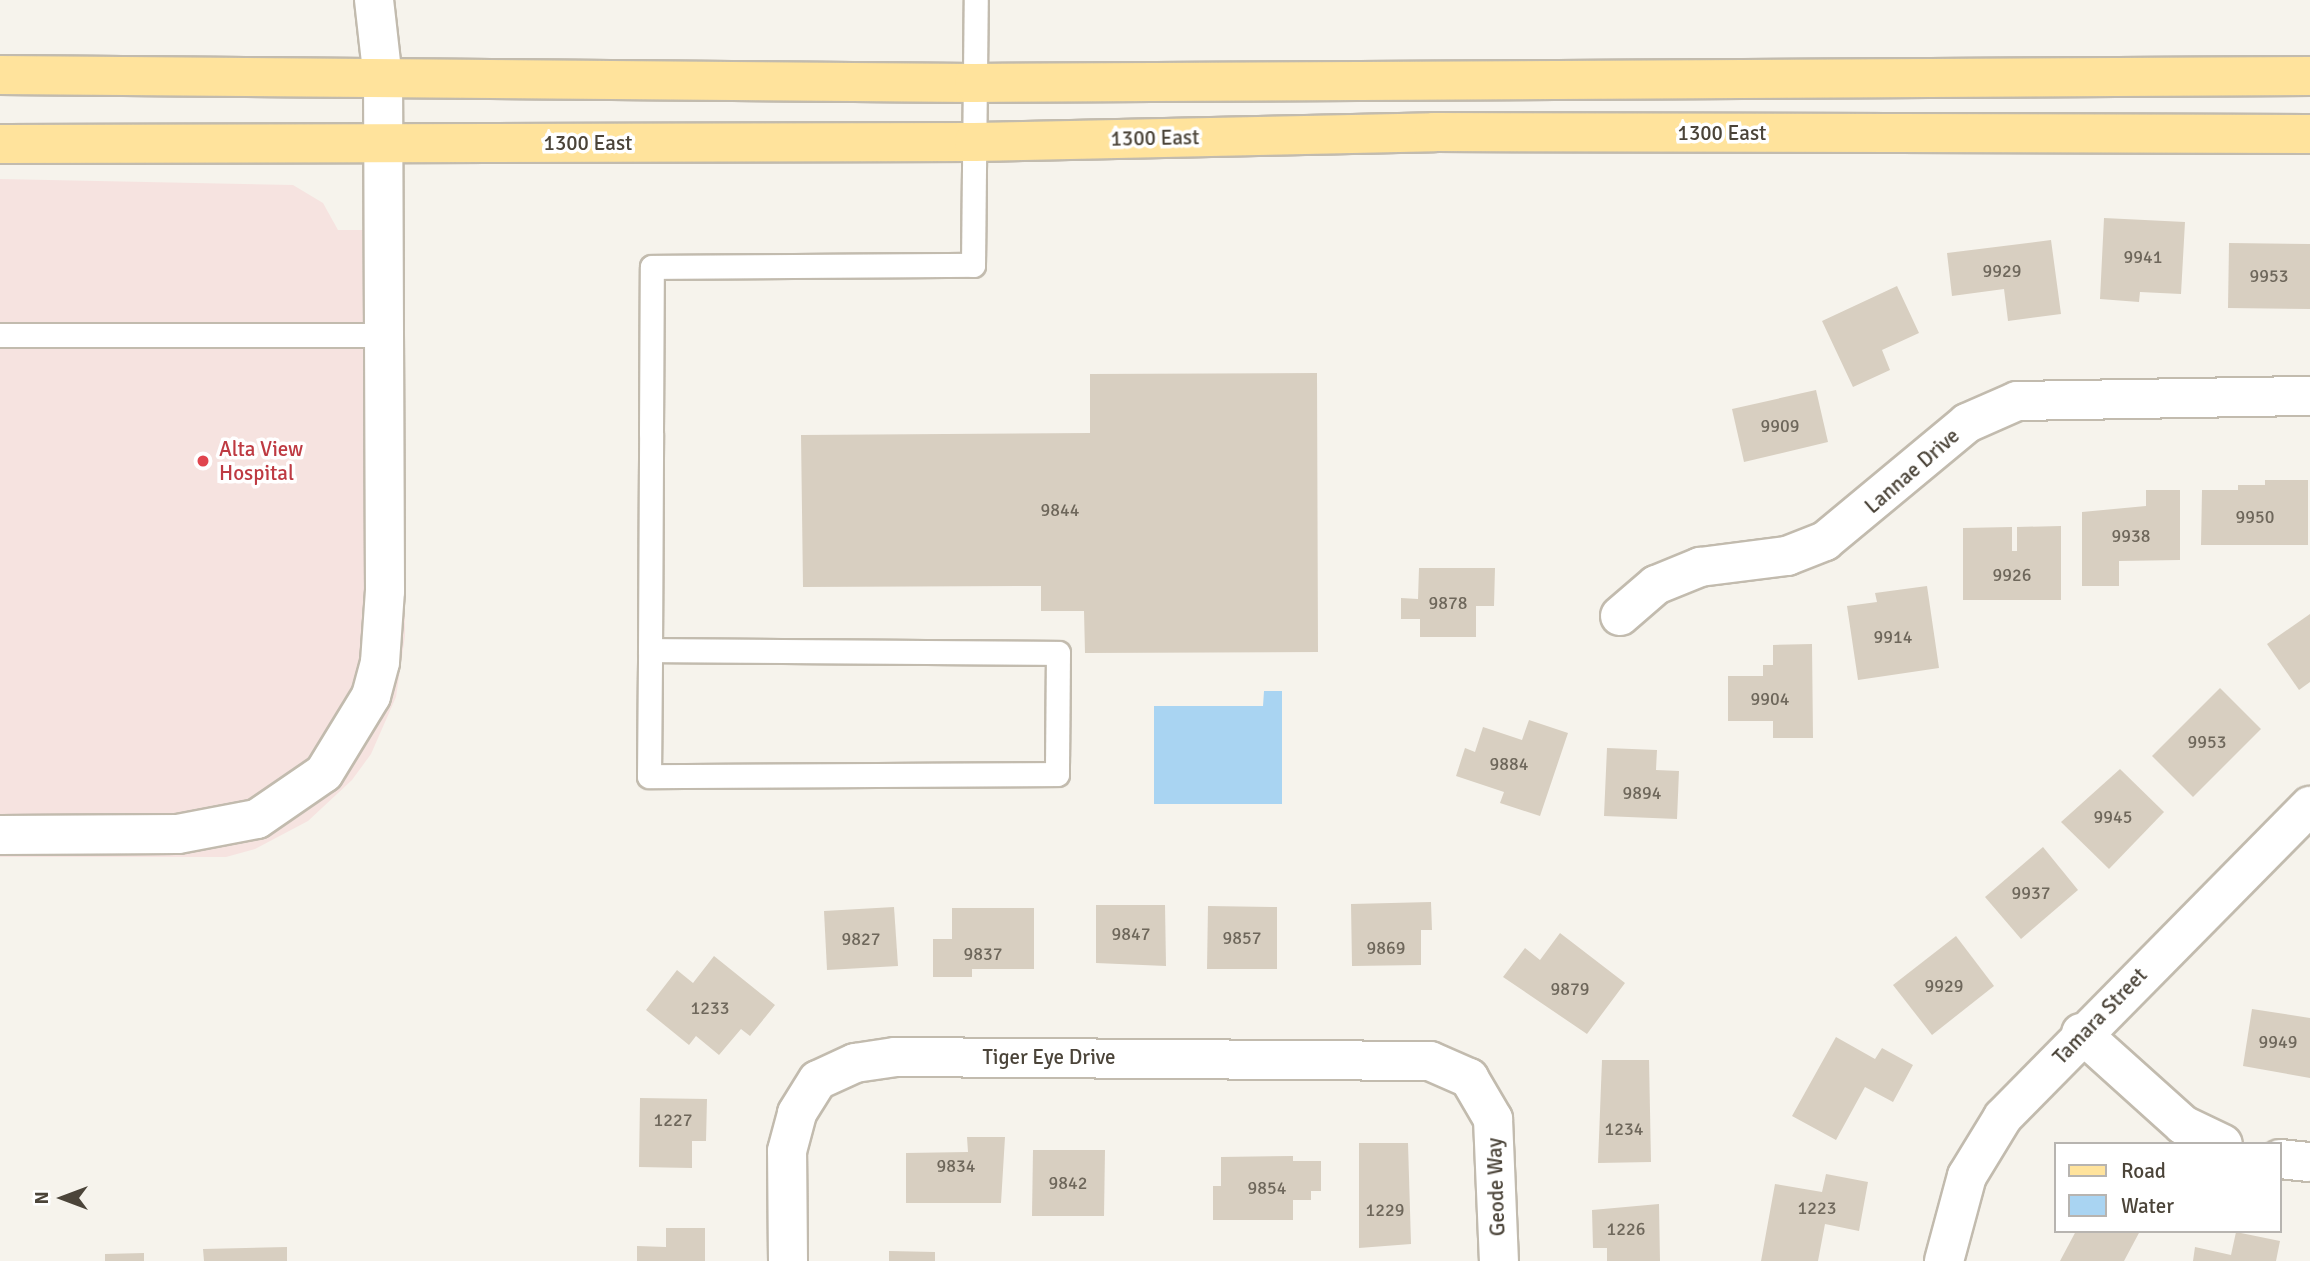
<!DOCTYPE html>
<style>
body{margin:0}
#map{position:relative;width:2310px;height:1261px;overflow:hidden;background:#f6f3ec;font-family:Signika,sans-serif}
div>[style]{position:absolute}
.medical>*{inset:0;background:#f6e3e0}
.water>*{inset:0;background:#a9d4f2}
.building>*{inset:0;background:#d8cfc1}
.roads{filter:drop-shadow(2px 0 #c2bbae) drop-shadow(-2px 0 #c2bbae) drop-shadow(0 2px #c2bbae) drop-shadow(0 -2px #c2bbae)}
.lane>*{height:23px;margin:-11.5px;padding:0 11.5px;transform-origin:11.5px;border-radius:11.5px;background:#fff}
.street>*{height:38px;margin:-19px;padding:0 19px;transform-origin:19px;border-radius:19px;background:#fff}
.primary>*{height:38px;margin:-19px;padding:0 19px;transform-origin:19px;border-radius:19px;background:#ffe39c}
.dots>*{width:19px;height:19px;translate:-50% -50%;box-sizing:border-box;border:4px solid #fff;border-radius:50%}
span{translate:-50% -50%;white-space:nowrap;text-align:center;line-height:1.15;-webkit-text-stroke:7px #fff;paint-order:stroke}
.number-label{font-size:18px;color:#6e675b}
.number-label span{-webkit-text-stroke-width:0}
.street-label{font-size:21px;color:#4b4439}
.health-label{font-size:21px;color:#be3a42}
.left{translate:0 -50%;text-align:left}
.legend{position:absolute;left:2054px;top:1142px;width:228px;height:91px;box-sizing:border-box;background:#fff;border:2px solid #b7b4b0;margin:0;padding:9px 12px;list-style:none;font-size:21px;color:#4b4439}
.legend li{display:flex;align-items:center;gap:14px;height:35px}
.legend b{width:35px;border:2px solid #b7b4b0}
.north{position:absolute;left:28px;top:1163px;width:70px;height:70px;-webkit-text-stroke:5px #fff;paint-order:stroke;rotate:270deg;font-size:19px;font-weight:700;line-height:28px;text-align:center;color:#4b4439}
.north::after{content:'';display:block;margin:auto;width:24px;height:32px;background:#4b4439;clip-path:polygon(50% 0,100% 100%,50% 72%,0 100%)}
</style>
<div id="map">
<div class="medical">
<div style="clip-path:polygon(0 179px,293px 185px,323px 203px,338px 230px,405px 230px,405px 636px,396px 697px,371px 754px,352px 780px,308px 821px,255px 849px,226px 857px,0 857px)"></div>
</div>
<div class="water">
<div style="clip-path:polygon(1264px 691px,1282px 691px,1282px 804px,1154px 804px,1154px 706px,1263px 706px)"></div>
</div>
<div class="building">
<div style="clip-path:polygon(2104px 218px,2185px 222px,2181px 294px,2140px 292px,2139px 302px,2100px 299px)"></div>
<div style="clip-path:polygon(2051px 240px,2061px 314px,2008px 321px,2004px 289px,1952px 296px,1947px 253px)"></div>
<div style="clip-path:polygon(2229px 243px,2310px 244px,2310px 309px,2228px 308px)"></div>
<div style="clip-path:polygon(1897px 286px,1919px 333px,1882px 350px,1890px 370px,1853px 387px,1822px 321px)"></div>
<div style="clip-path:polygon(1317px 373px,1318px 652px,1085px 653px,1084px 611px,1041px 611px,1041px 586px,803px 587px,801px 435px,1090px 433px,1090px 374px)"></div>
<div style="clip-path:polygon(1816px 390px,1828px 442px,1744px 462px,1732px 409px)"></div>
<div style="clip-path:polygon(2265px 480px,2308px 480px,2308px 545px,2201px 545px,2202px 490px,2238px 490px,2238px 485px,2265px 485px)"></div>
<div style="clip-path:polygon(2146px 490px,2180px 490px,2180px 560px,2119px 561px,2119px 586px,2082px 586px,2082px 512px,2146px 506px)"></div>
<div style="clip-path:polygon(2061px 526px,2061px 600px,1963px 600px,1963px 528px,2012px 527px,2012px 551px,2017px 551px,2017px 527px)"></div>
<div style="clip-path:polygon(1419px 568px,1495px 568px,1494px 606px,1476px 606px,1476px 637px,1420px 637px,1420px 619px,1401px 619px,1401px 598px,1418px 599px)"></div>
<div style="clip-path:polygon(1927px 586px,1939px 668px,1858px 680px,1847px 606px,1877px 602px,1875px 593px)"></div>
<div style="clip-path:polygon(2310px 614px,2310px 682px,2299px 690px,2267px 644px)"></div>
<div style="clip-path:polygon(1812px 644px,1813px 738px,1773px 738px,1773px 721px,1728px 721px,1728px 676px,1763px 676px,1763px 665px,1773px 665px,1773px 645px)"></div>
<div style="clip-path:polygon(2220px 688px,2261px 729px,2193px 797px,2152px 756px)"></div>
<div style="clip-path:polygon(1529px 720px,1568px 733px,1540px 816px,1500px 803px,1504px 792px,1456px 776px,1465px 748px,1475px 752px,1483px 727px,1522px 740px)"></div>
<div style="clip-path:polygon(1607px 748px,1657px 750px,1656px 770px,1679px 771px,1677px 819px,1604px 816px)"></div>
<div style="clip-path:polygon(2120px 769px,2164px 812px,2109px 869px,2061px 822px)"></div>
<div style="clip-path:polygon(2043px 847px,2078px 890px,2021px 939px,1985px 897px)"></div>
<div style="clip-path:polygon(1431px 902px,1432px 930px,1421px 930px,1421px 965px,1352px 966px,1351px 904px)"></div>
<div style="clip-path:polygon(1096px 905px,1165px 905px,1166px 966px,1096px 963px)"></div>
<div style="clip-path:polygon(1208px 906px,1277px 907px,1277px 969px,1207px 969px)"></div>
<div style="clip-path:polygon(894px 907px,898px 966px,827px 970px,824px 911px)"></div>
<div style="clip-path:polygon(952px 908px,1034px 908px,1034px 969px,972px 969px,972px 977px,933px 977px,933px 939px,952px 939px)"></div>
<div style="clip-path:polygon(1560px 933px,1625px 983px,1587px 1034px,1503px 977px,1525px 948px,1540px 960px)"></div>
<div style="clip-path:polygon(1956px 936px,1994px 986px,1932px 1035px,1893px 985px)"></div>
<div style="clip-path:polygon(714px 956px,775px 1005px,750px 1036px,741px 1029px,719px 1055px,696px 1036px,689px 1045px,646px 1010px,677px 970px,693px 983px)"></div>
<div style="clip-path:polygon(2252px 1009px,2310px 1018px,2310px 1078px,2243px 1066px)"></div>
<div style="clip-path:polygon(1836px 1037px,1875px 1059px,1882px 1048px,1913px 1065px,1893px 1102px,1865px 1087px,1836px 1140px,1792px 1116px)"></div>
<div style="clip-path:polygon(1602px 1060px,1649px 1060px,1651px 1162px,1598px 1163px)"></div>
<div style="clip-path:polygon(640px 1098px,707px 1099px,706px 1141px,692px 1141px,692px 1168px,639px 1167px)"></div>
<div style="clip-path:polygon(967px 1137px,1005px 1137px,1001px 1203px,906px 1203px,906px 1153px,968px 1152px)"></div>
<div style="clip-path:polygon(1359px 1143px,1408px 1143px,1411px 1244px,1359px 1248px)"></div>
<div style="clip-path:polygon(1033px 1150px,1105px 1150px,1104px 1216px,1032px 1216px)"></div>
<div style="clip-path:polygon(1293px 1156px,1293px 1161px,1321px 1161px,1321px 1191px,1311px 1191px,1311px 1200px,1293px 1200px,1293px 1220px,1213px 1220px,1213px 1186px,1221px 1186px,1221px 1157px)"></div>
<div style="clip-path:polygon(1826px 1174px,1868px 1182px,1859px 1231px,1825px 1224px,1818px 1261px,1761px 1261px,1775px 1184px,1822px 1192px)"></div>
<div style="clip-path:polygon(1659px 1204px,1660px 1261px,1607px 1261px,1607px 1248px,1593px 1248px,1592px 1210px)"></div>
<div style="clip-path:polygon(666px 1228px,705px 1228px,705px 1261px,637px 1261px,637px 1246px,666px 1247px)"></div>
<div style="clip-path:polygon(2076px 1231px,2140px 1231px,2124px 1261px,2060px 1261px)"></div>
<div style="clip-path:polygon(2236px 1232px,2280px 1241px,2276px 1261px,2193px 1261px,2195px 1247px,2231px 1255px)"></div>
<div style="clip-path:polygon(287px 1247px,287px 1261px,204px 1261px,203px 1249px)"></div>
<div style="clip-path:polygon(889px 1251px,935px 1252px,935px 1261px,889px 1261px)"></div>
<div style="clip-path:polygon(144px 1253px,144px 1261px,105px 1261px,105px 1254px)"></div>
</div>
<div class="roads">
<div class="lane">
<div style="left:0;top:335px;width:384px"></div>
<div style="left:650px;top:650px;width:408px;rotate:0.4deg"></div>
<div style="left:1058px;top:653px;width:121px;rotate:90.5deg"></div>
<div style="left:1057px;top:774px;width:408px;rotate:179.7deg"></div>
<div style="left:649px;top:776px;width:126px;rotate:-89.5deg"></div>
<div style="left:650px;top:650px;width:217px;rotate:-89.7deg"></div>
<div style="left:651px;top:433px;width:166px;rotate:-89.7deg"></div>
<div style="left:652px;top:267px;width:321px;rotate:-0.4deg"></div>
<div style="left:973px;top:265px;width:265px;rotate:-89.4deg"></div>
</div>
<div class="street">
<div style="left:1620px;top:616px;width:48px;rotate:-40.7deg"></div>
<div style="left:1656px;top:585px;width:48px;rotate:-22.2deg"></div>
<div style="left:1700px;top:567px;width:88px;rotate:-7.2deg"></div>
<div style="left:1787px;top:556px;width:41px;rotate:-21.5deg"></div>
<div style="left:1825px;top:541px;width:185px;rotate:-39.7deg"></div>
<div style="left:1967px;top:423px;width:55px;rotate:-23.7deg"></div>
<div style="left:2017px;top:401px;width:293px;rotate:-1deg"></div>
<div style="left:0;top:835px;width:178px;rotate:-0.3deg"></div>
<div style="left:178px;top:834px;width:80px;rotate:-10.8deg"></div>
<div style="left:257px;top:819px;width:81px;rotate:-34.5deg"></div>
<div style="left:324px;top:773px;width:90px;rotate:-58.6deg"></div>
<div style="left:371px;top:696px;width:35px;rotate:-75deg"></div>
<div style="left:380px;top:662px;width:71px;rotate:-86deg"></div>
<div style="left:385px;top:591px;width:511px;rotate:-90.22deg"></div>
<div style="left:383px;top:80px;width:81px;rotate:-96.4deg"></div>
<div style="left:2081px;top:1033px;width:137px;rotate:42deg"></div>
<div style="left:2183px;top:1125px;width:44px;rotate:25.4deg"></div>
<div style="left:2280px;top:1159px;width:30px;rotate:6deg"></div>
<div style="left:788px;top:1261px;width:110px;rotate:-90.5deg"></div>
<div style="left:787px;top:1151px;width:39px;rotate:-75deg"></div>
<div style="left:797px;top:1113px;width:39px;rotate:-58deg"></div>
<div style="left:818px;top:1080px;width:41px;rotate:-24.7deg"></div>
<div style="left:855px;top:1063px;width:40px;rotate:-8.5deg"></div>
<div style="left:895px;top:1057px;width:535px;rotate:0.43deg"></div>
<div style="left:1430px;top:1061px;width:43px;rotate:23.6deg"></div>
<div style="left:1469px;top:1078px;width:48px;rotate:59.7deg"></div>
<div style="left:1493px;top:1119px;width:142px;rotate:87.6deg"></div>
<div style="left:1944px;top:1261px;width:88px;rotate:-74.9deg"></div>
<div style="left:1967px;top:1176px;width:69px;rotate:-58.6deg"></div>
<div style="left:2003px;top:1117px;width:437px;rotate:-45.4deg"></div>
</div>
<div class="primary">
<div style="left:0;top:75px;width:974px;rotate:0.47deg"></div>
<div style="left:974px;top:83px;width:1336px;rotate:-0.3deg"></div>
<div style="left:0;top:144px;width:974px;rotate:-0.12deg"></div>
<div style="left:974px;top:142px;width:460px;rotate:-1.2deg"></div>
<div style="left:1434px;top:132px;width:876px;rotate:0.13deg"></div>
</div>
</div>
<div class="dots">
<div style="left:203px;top:461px;background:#e0444e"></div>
</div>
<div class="number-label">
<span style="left:2143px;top:257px">9941</span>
<span style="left:2002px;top:271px">9929</span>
<span style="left:2269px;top:276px">9953</span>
<span style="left:1780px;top:426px">9909</span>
<span style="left:1060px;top:510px">9844</span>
<span style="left:2255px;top:517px">9950</span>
<span style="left:2131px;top:536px">9938</span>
<span style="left:2012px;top:575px">9926</span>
<span style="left:1448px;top:603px">9878</span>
<span style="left:1893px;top:637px">9914</span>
<span style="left:1770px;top:699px">9904</span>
<span style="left:2207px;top:742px">9953</span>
<span style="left:1509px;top:764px">9884</span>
<span style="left:1642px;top:793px">9894</span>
<span style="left:2113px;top:817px">9945</span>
<span style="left:2031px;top:893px">9937</span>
<span style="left:1131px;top:934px">9847</span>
<span style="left:1242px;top:938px">9857</span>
<span style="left:861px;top:939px">9827</span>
<span style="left:1386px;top:948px">9869</span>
<span style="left:983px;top:954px">9837</span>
<span style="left:1944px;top:986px">9929</span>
<span style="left:1570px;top:989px">9879</span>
<span style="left:710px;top:1008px">1233</span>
<span style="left:2278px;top:1042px">9949</span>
<span style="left:673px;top:1120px">1227</span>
<span style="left:1624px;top:1129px">1234</span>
<span style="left:956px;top:1166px">9834</span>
<span style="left:1068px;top:1183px">9842</span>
<span style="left:1267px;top:1188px">9854</span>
<span style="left:1817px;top:1208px">1223</span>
<span style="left:1385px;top:1210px">1229</span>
<span style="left:1626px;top:1229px">1226</span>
</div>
<div class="street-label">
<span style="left:1722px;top:133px">1300 East</span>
<span style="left:1155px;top:138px;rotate:-1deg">1300 East</span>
<span style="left:588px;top:143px">1300 East</span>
<span style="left:1912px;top:471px;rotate:-41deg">Lannae Drive</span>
<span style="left:2100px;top:1016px;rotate:-46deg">Tamara Street</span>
<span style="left:1049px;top:1057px">Tiger Eye Drive</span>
<span style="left:1496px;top:1187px;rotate:-92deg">Geode Way</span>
</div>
<div class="health-label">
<span class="left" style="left:219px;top:461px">Alta View<br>Hospital</span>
</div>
<ul class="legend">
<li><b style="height:9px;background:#ffe39c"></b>Road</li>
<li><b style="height:19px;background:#a9d4f2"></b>Water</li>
</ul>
<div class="north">N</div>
</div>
